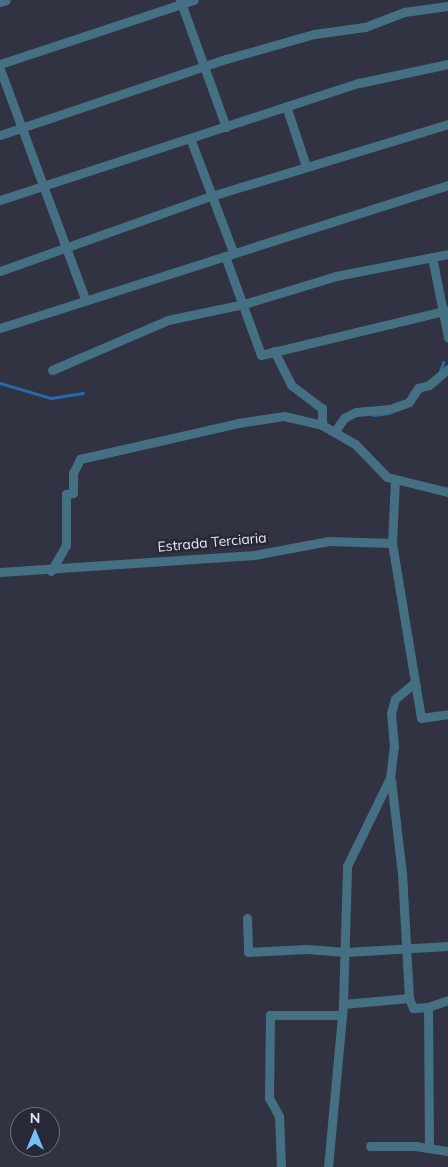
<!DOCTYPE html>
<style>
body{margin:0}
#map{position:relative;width:448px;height:1167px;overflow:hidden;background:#313242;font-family:Mulish,sans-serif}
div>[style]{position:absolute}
.stream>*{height:2.5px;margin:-1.25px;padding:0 1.25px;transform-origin:1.25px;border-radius:1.25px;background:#276aaf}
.street>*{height:9px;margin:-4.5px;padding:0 4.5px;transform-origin:4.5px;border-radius:4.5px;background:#457084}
span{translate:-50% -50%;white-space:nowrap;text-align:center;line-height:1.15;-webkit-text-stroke:5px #272838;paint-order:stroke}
.street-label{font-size:14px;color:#e5e6f1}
.north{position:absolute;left:10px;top:1107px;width:50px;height:50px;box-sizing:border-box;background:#272838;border:1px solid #737482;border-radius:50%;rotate:0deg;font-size:14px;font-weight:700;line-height:20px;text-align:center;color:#e5e6f1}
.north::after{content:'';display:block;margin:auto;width:18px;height:22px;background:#75c0f6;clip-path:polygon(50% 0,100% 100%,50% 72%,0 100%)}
</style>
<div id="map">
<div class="stream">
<div style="left:440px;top:371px;width:9px;rotate:-69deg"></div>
<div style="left:0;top:383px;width:53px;rotate:16.4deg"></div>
<div style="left:51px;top:398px;width:32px;rotate:-9deg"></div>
<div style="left:373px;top:415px;width:16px;rotate:-7deg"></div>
</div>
<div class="street">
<div style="left:180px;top:0;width:135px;rotate:70.1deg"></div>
<div style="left:0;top:2px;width:6px;rotate:-18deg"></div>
<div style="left:0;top:64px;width:204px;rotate:-18.3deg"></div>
<div style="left:0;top:69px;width:245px;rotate:69.7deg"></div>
<div style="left:286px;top:106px;width:63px;rotate:71.6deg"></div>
<div style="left:0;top:135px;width:238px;rotate:-18.6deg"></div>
<div style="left:226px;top:59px;width:91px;rotate:-15.9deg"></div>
<div style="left:314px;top:34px;width:51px;rotate:-7.8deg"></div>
<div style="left:365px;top:27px;width:42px;rotate:-21deg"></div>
<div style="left:404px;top:12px;width:44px;rotate:-7.8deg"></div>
<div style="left:190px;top:138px;width:122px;rotate:69.3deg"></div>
<div style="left:0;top:200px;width:378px;rotate:-18.1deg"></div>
<div style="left:359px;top:83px;width:91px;rotate:-12.1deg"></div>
<div style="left:225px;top:256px;width:105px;rotate:70deg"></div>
<div style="left:261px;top:355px;width:192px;rotate:-13.5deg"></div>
<div style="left:432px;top:257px;width:82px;rotate:78.7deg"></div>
<div style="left:0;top:271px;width:221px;rotate:-19.6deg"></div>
<div style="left:208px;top:197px;width:251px;rotate:-16.9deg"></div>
<div style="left:0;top:328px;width:470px;rotate:-17.7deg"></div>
<div style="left:274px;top:351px;width:38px;rotate:63deg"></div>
<div style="left:291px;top:385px;width:39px;rotate:37deg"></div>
<div style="left:322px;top:408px;width:17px;rotate:90deg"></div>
<div style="left:52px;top:370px;width:126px;rotate:-23.3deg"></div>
<div style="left:168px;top:320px;width:78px;rotate:-11.9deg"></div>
<div style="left:244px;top:304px;width:96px;rotate:-16.9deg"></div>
<div style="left:336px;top:276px;width:114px;rotate:-11.1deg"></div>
<div style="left:335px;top:431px;width:16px;rotate:-55deg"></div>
<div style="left:344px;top:418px;width:13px;rotate:-27deg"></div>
<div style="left:356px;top:412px;width:34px;rotate:-5deg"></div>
<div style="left:390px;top:409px;width:20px;rotate:-20deg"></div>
<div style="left:409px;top:402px;width:17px;rotate:-57deg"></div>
<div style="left:418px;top:388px;width:11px;rotate:-15deg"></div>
<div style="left:429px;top:385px;width:25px;rotate:-40deg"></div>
<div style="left:392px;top:543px;width:177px;rotate:80.6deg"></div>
<div style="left:421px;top:718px;width:27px;rotate:-8deg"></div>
<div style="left:51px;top:571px;width:30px;rotate:-60deg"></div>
<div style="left:66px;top:545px;width:51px;rotate:-90deg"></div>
<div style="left:66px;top:494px;width:7px;rotate:-8deg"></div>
<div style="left:73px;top:493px;width:20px;rotate:-90deg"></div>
<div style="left:73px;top:473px;width:16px;rotate:-63deg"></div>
<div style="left:80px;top:459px;width:162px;rotate:-12.8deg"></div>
<div style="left:238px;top:423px;width:47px;rotate:-8.7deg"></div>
<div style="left:284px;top:416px;width:39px;rotate:13deg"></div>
<div style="left:322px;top:425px;width:39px;rotate:30deg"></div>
<div style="left:356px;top:445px;width:45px;rotate:45.9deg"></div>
<div style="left:387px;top:477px;width:63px;rotate:13.8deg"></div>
<div style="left:0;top:572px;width:255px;rotate:-3.8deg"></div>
<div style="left:254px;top:555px;width:76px;rotate:-10.6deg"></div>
<div style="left:329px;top:541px;width:63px;rotate:1.8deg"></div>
<div style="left:392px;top:543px;width:63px;rotate:-87.3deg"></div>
<div style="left:391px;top:780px;width:94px;rotate:83.3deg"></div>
<div style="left:402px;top:873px;width:125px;rotate:86.8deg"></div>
<div style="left:409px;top:998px;width:11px;rotate:68deg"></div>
<div style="left:413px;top:1008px;width:15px;rotate:-4deg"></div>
<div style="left:247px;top:918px;width:34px;rotate:88deg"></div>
<div style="left:248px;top:952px;width:58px;rotate:-3deg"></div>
<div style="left:306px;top:949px;width:40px;rotate:4.3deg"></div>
<div style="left:346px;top:952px;width:102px;rotate:-3.4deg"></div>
<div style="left:343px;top:1004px;width:66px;rotate:-5.2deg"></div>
<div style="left:370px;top:1146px;width:45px"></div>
<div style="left:415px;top:1146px;width:33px;rotate:9deg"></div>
<div style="left:429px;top:1148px;width:141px;rotate:-90.4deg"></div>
<div style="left:428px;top:1007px;width:21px;rotate:-19deg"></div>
<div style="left:281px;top:1167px;width:51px;rotate:-92.2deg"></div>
<div style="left:279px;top:1116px;width:21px;rotate:-119deg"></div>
<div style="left:269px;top:1098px;width:83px;rotate:-89.3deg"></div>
<div style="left:270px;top:1015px;width:72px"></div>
<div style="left:328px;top:1167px;width:164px;rotate:-84.7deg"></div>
<div style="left:343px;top:1004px;width:138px;rotate:-88.3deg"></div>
<div style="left:347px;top:866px;width:98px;rotate:-64deg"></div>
<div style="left:390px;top:778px;width:31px;rotate:-83deg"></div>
<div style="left:394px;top:747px;width:34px;rotate:-95deg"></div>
<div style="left:391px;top:713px;width:15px;rotate:-74deg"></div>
<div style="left:395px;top:699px;width:25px;rotate:-40deg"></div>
</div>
<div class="street-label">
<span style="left:212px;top:542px;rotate:-5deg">Estrada Terciaria</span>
</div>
<div class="north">N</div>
</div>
